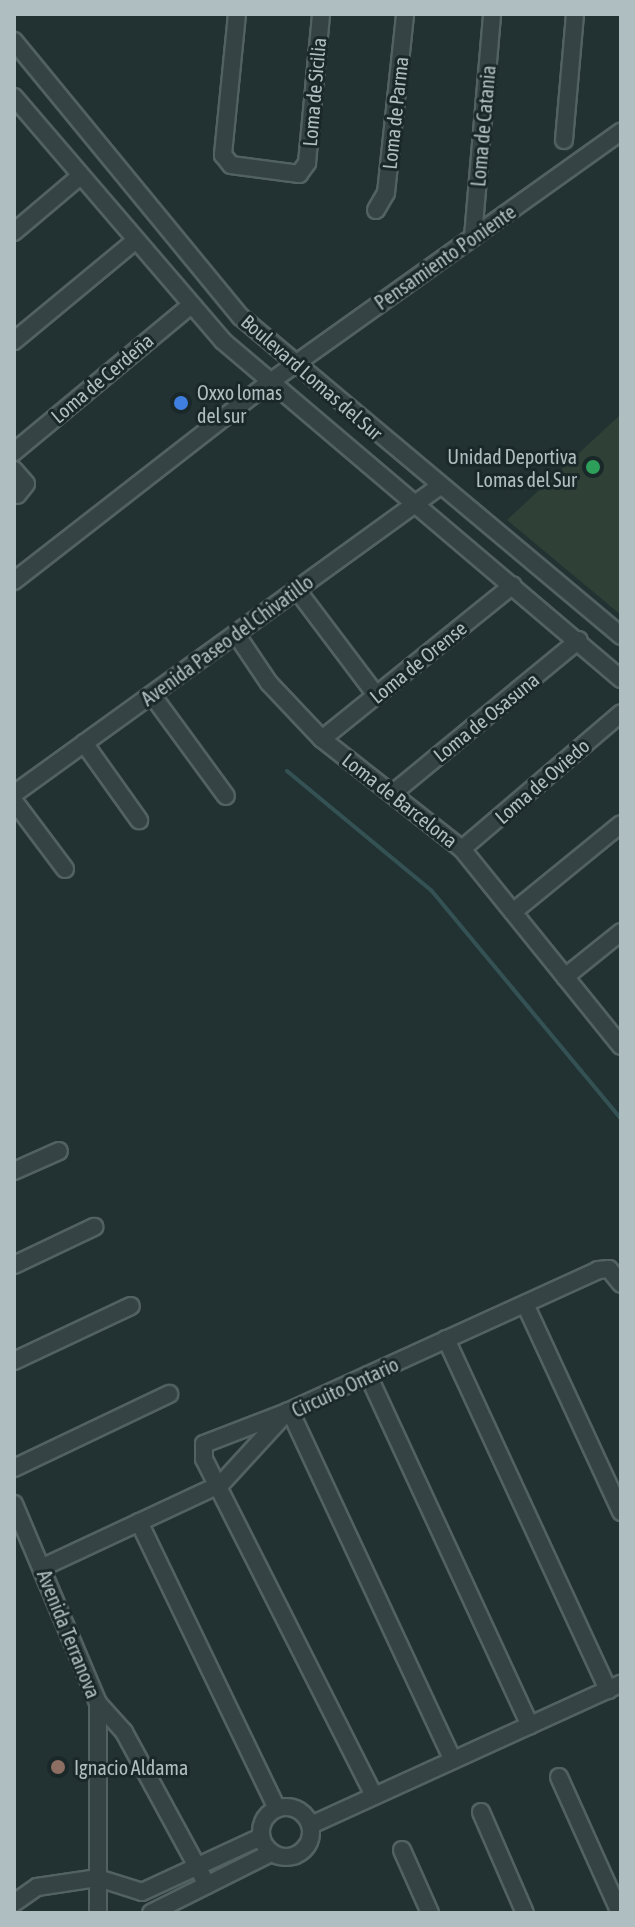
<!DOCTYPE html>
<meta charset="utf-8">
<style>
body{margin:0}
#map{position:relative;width:635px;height:1927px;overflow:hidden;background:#223233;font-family:"Asap Condensed",sans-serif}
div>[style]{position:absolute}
.green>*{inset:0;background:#2f4136}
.stream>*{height:4px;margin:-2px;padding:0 2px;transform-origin:2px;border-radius:2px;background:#345254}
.roads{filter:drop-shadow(2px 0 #526162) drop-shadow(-2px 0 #526162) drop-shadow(0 2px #526162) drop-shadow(0 -2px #526162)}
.minor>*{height:16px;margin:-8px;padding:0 8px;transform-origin:8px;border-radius:8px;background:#354344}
.minor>.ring{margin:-8px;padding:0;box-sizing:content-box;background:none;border:16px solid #354344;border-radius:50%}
.dots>*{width:22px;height:22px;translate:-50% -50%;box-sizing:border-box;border:4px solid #1a2829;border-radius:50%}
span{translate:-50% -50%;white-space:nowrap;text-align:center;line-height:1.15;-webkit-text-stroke:6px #1a2829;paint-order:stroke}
.street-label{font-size:20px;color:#afbfc1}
.poi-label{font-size:20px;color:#afbfc1}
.left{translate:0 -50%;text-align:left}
.right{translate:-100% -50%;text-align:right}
.frame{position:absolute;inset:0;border:16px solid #afbfc1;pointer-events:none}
</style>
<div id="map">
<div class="green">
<div style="clip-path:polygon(621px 414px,621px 615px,507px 520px)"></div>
</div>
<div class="stream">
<div style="left:287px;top:771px;width:187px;rotate:39.6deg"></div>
<div style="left:431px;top:890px;width:298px;rotate:50.3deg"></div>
</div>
<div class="roads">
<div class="minor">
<div style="left:237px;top:14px;width:142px;rotate:95.7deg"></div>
<div style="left:223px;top:155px;width:13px;rotate:51deg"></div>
<div style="left:231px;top:165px;width:69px;rotate:7.5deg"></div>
<div style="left:299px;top:174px;width:14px;rotate:-54deg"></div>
<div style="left:307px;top:163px;width:150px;rotate:-84.6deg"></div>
<div style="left:14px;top:41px;width:357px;rotate:50.6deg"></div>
<div style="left:241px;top:317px;width:496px;rotate:40deg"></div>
<div style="left:14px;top:97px;width:321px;rotate:49.4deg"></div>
<div style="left:223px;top:341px;width:522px;rotate:40.34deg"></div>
<div style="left:564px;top:140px;width:126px;rotate:-85deg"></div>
<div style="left:376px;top:210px;width:20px;rotate:-60deg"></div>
<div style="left:386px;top:193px;width:180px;rotate:-83.9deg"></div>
<div style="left:14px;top:232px;width:85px;rotate:-40.2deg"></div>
<div style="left:473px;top:237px;width:224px;rotate:-85.1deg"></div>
<div style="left:14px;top:341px;width:157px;rotate:-39.6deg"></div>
<div style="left:14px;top:452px;width:230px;rotate:-39.7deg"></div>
<div style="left:14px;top:470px;width:18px;rotate:49deg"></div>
<div style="left:26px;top:484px;width:14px;rotate:129deg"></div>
<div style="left:14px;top:581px;width:324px;rotate:-37.9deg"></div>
<div style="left:270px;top:382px;width:431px;rotate:-35.5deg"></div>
<div style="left:297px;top:590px;width:131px;rotate:53deg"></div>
<div style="left:236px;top:634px;width:59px;rotate:56deg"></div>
<div style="left:269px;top:683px;width:77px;rotate:46.6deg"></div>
<div style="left:322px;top:739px;width:178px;rotate:38.2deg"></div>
<div style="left:462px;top:849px;width:253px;rotate:51.1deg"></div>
<div style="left:152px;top:695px;width:125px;rotate:53.8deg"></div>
<div style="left:322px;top:739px;width:245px;rotate:-38.9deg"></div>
<div style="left:84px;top:743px;width:95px;rotate:54.5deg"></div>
<div style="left:14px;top:794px;width:526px;rotate:-35.87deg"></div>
<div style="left:392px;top:794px;width:242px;rotate:-39.5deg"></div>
<div style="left:14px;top:801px;width:85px;rotate:53.1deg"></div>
<div style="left:462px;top:849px;width:209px;rotate:-40.5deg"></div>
<div style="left:513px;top:912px;width:139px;rotate:-39.2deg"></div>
<div style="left:565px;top:977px;width:72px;rotate:-38.8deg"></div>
<div style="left:14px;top:1171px;width:49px;rotate:-24deg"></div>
<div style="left:14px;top:1265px;width:89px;rotate:-25.4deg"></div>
<div style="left:525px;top:1304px;width:229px;rotate:65.2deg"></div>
<div style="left:446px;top:1339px;width:387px;rotate:65.2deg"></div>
<div style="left:14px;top:1361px;width:129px;rotate:-25.2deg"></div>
<div style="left:368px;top:1375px;width:386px;rotate:65.2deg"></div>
<div style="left:290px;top:1411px;width:385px;rotate:65deg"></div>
<div style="left:287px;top:1412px;width:89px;rotate:158.9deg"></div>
<div style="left:204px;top:1444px;width:15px;rotate:90deg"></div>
<div style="left:204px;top:1459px;width:377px;rotate:63.2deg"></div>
<div style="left:14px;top:1468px;width:172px;rotate:-25.5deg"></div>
<div style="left:14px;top:1504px;width:216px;rotate:67.1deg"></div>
<div style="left:98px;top:1703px;width:210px;rotate:90deg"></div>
<div style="left:139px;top:1522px;width:318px;rotate:64.3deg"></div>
<div style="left:43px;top:1567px;width:196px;rotate:-25deg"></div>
<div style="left:221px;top:1484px;width:98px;rotate:-47.5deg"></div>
<div style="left:287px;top:1412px;width:342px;rotate:-24.5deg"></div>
<div style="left:598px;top:1270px;width:11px;rotate:-5deg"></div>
<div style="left:609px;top:1269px;width:19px;rotate:51deg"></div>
<div style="left:98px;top:1703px;width:39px;rotate:48deg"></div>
<div style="left:124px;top:1732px;width:174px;rotate:61.5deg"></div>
<div style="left:559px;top:1777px;width:149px;rotate:65.8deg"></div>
<div class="ring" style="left:261px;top:1807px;width:34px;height:34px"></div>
<div style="left:481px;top:1812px;width:110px;rotate:66.5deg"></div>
<div style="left:311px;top:1825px;width:341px;rotate:-24.5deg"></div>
<div style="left:402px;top:1850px;width:69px;rotate:66deg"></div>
<div style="left:14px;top:1903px;width:28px;rotate:-35deg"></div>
<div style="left:37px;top:1887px;width:62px;rotate:-8.4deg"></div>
<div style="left:98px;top:1878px;width:46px;rotate:17.7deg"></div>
<div style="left:142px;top:1892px;width:131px;rotate:-24.8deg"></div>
<div style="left:151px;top:1913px;width:134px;rotate:-26.6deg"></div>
</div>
</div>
<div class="dots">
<div style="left:181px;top:403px;background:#3f7fe0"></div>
<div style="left:593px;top:467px;background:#2e9e5b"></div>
<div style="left:58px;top:1767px;background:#8d6e63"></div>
</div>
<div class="street-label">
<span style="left:314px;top:92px;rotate:-85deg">Loma de Sicilia</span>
<span style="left:395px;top:113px;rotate:-84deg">Loma de Parma</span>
<span style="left:483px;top:126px;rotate:-85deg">Loma de Catania</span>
<span style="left:445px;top:257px;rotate:-35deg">Pensamiento Poniente</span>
<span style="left:312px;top:377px;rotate:41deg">Boulevard Lomas del Sur</span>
<span style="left:102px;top:378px;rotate:-40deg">Loma de Cerdeña</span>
<span style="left:227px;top:640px;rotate:-36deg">Avenida Paseo del Chivatillo</span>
<span style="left:418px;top:662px;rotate:-39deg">Loma de Orense</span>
<span style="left:486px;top:717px;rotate:-39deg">Loma de Osasuna</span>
<span style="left:542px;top:781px;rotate:-41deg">Loma de Oviedo</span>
<span style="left:400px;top:800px;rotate:38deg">Loma de Barcelona</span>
<span style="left:345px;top:1387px;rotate:-25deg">Circuito Ontario</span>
<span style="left:69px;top:1634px;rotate:68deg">Avenida Terranova</span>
</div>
<div class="poi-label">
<span class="left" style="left:197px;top:404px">Oxxo lomas<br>del sur</span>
<span class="right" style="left:577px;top:468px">Unidad Deportiva<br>Lomas del Sur</span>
<span class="left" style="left:74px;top:1767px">Ignacio Aldama</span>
</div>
<div class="frame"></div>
</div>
